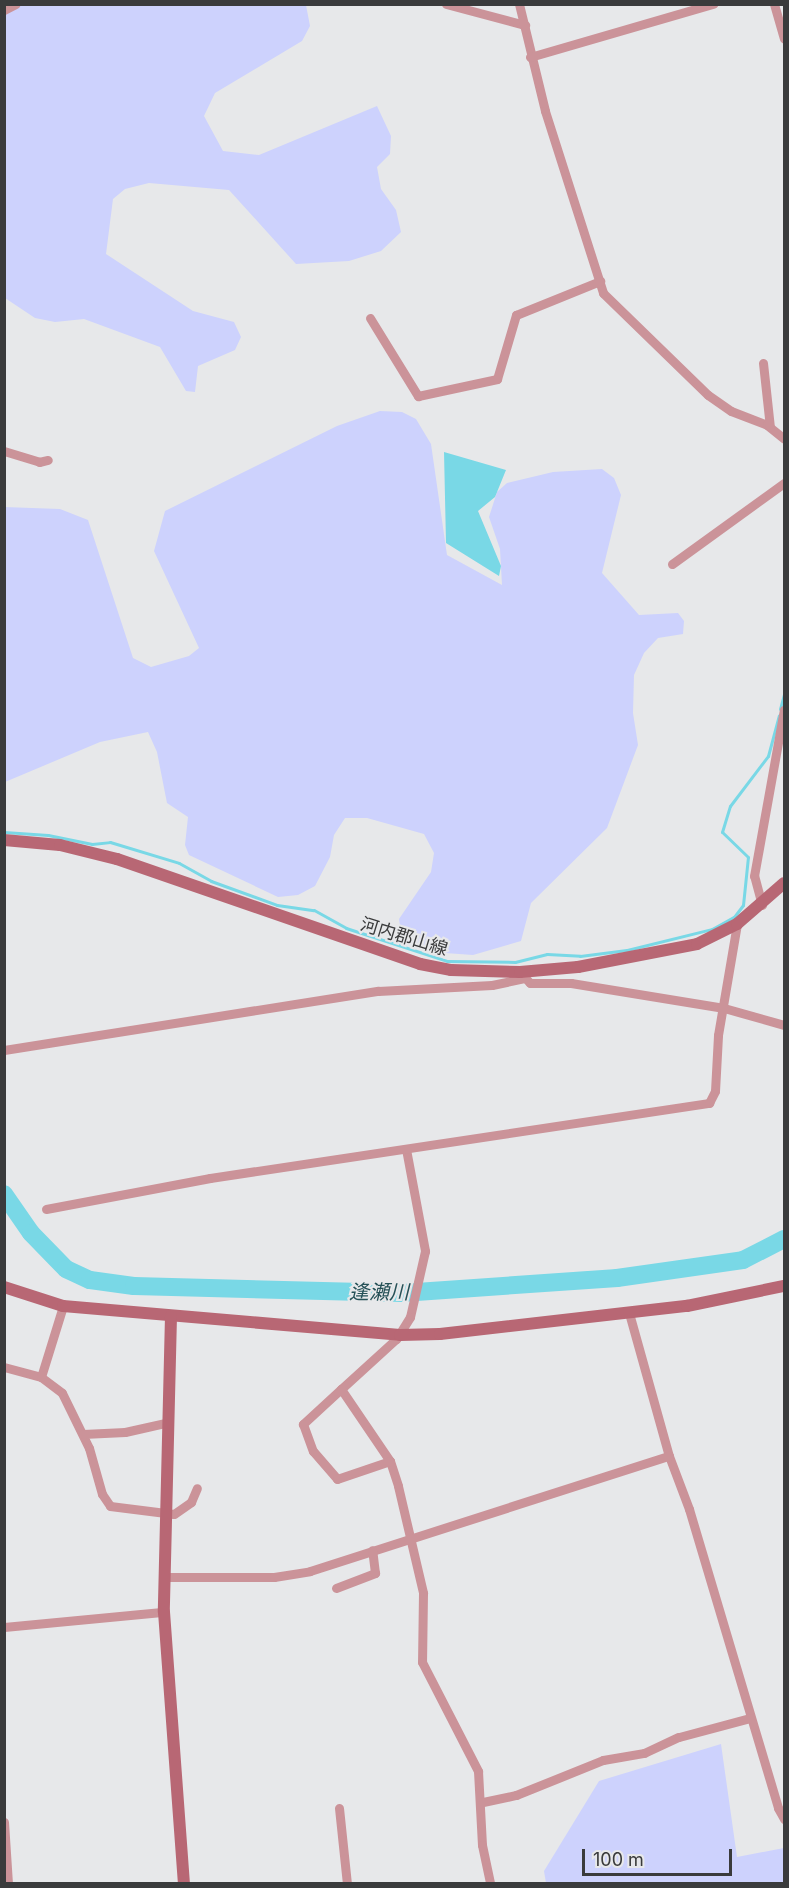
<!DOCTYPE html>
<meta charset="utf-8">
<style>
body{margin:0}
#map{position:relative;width:789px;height:1888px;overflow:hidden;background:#e7e8ea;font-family:Inter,"Noto Sans JP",sans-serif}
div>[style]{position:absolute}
.green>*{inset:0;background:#cdd2fd}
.water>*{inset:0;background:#79d8e6}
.stream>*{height:3px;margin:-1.5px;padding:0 1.5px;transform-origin:1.5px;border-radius:1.5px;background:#79d8e6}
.river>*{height:18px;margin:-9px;padding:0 9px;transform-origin:9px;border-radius:9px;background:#79d8e6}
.street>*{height:9px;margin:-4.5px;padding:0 4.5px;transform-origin:4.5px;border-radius:4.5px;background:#cb9399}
.secondary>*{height:12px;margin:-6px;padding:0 6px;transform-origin:6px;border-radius:6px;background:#b86774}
span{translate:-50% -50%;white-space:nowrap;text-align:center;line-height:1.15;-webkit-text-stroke:4.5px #e7e8ea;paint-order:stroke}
.street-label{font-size:18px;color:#3a3b3c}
.water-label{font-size:20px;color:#265157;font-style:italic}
.frame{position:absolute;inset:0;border:6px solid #3a3b3c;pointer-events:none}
.scale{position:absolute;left:582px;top:1849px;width:150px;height:27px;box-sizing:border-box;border:3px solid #3a3b3c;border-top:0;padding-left:8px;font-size:18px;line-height:21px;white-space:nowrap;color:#3a3b3c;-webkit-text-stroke:4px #e7e8ea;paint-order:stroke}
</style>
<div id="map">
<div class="green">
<div style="clip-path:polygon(21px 4px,306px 5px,310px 26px,302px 41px,215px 93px,204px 116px,223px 151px,259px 155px,377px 106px,391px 136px,390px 154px,377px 167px,381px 189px,396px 210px,401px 232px,381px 251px,349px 261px,296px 264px,229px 190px,149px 183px,125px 189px,113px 199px,106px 254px,193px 311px,234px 322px,241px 337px,235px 350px,198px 366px,195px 392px,186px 391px,160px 347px,84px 319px,55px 322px,35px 318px,5px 298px,4px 11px)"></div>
<div style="clip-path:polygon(380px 411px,402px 412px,416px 419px,431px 444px,447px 555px,502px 585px,500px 549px,489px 517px,497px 492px,507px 483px,553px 472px,602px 469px,614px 478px,621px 495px,602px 573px,639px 615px,678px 613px,684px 621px,683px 634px,658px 638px,644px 653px,634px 675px,633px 713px,638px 745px,607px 828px,531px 903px,521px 941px,473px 955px,445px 953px,415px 945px,401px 933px,399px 919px,431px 872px,434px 853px,424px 834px,367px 818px,345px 818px,334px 835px,330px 857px,315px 886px,298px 895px,278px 897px,189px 855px,185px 845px,188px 817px,167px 803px,157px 752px,148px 732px,100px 742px,5px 782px,4px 507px,60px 509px,88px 520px,133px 658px,151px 667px,189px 656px,199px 648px,154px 551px,165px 511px,337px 426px)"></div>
<div style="clip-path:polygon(721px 1744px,737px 1857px,784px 1848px,784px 1883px,546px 1883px,544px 1871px,599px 1781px)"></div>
</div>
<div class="water">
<div style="clip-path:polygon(444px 452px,506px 470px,495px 497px,478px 511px,501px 566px,499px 576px,446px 543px)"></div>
</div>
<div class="stream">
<div style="left:780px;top:709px;width:16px;rotate:-75deg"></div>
<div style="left:4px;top:832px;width:44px;rotate:3.9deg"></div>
<div style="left:48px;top:835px;width:45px;rotate:11.6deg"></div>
<div style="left:92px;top:844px;width:18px;rotate:-6deg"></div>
<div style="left:110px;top:842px;width:72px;rotate:16.9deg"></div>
<div style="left:179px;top:863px;width:37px;rotate:29deg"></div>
<div style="left:211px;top:881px;width:70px;rotate:20deg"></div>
<div style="left:277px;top:905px;width:37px;rotate:8deg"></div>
<div style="left:314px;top:910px;width:37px;rotate:29deg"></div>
<div style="left:346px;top:928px;width:106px;rotate:18.1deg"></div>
<div style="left:447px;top:961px;width:68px;rotate:0.8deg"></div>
<div style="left:515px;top:962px;width:33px;rotate:-14deg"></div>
<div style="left:547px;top:954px;width:33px;rotate:3deg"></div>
<div style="left:580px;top:956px;width:47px;rotate:-7.3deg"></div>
<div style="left:627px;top:950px;width:88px;rotate:-13.9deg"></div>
<div style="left:712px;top:929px;width:25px;rotate:-29deg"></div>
<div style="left:734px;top:917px;width:15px;rotate:-53deg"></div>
<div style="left:743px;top:905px;width:48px;rotate:-84.1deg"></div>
<div style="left:748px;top:857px;width:36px;rotate:-136deg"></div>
<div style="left:722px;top:832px;width:27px;rotate:-73deg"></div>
<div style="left:730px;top:806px;width:63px;rotate:-52.8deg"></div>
<div style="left:768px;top:756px;width:42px;rotate:-75deg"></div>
</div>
<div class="river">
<div style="left:4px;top:1194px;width:47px;rotate:55.3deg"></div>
<div style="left:31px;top:1233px;width:50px;rotate:45.8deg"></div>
<div style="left:66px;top:1269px;width:26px;rotate:25deg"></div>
<div style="left:90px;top:1280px;width:44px;rotate:7.8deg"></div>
<div style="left:134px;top:1286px;width:268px;rotate:1.5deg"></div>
<div style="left:402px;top:1293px;width:216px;rotate:-4deg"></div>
<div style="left:617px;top:1278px;width:127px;rotate:-8.1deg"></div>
<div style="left:743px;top:1260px;width:46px;rotate:-27.1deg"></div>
</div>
<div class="street">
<div style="left:446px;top:4px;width:82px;rotate:14.9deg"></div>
<div style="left:519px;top:4px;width:110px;rotate:76.3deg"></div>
<div style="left:545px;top:111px;width:191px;rotate:72.3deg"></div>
<div style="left:603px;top:293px;width:146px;rotate:44.2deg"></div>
<div style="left:708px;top:395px;width:28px;rotate:35deg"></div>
<div style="left:731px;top:411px;width:39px;rotate:21deg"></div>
<div style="left:767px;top:425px;width:22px;rotate:39deg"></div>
<div style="left:774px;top:4px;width:36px;rotate:74deg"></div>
<div style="left:4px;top:10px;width:13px;rotate:-27deg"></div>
<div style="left:530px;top:57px;width:191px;rotate:-16.2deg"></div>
<div style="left:370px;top:318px;width:92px;rotate:58.4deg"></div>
<div style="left:418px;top:396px;width:81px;rotate:-12.1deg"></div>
<div style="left:497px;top:379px;width:67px;rotate:-73.5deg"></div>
<div style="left:516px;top:315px;width:91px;rotate:-22deg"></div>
<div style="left:763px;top:363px;width:64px;rotate:83.8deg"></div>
<div style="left:4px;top:451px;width:37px;rotate:17deg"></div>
<div style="left:39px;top:462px;width:9px;rotate:-13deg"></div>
<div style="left:672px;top:564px;width:138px;rotate:-35.9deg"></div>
<div style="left:762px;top:905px;width:30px;rotate:-105deg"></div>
<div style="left:754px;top:876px;width:169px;rotate:-79.8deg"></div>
<div style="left:521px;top:973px;width:13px;rotate:48deg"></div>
<div style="left:530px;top:983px;width:41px"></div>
<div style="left:571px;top:983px;width:155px;rotate:9.3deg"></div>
<div style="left:724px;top:1008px;width:62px;rotate:15.8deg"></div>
<div style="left:4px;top:1050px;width:379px;rotate:-9deg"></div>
<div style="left:378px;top:991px;width:114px;rotate:-3deg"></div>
<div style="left:492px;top:985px;width:33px;rotate:-12deg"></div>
<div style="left:406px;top:1149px;width:104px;rotate:79.4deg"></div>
<div style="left:425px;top:1251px;width:68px;rotate:102.8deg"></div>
<div style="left:410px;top:1317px;width:26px;rotate:122deg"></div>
<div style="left:396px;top:1339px;width:74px;rotate:137.7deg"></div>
<div style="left:341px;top:1389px;width:87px;rotate:55.8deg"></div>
<div style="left:390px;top:1461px;width:26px;rotate:72deg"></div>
<div style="left:398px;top:1486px;width:110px;rotate:76.8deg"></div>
<div style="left:423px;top:1593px;width:69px;rotate:90.8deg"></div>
<div style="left:422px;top:1662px;width:123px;rotate:62.8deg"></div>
<div style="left:478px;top:1771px;width:74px;rotate:86.9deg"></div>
<div style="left:482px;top:1845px;width:40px;rotate:78deg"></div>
<div style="left:46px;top:1209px;width:167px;rotate:-10.7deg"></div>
<div style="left:210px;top:1178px;width:505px;rotate:-8.55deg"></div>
<div style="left:709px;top:1103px;width:13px;rotate:-63deg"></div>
<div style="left:715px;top:1091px;width:56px;rotate:-86.9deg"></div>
<div style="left:718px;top:1035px;width:113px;rotate:-80.3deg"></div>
<div style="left:629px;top:1313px;width:148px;rotate:74.4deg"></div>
<div style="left:669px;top:1456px;width:57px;rotate:69.3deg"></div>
<div style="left:689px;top:1509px;width:312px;rotate:73.4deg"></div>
<div style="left:778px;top:1808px;width:13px;rotate:61deg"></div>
<div style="left:4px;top:1367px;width:38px;rotate:15deg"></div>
<div style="left:41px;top:1377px;width:26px;rotate:37deg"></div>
<div style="left:62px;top:1393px;width:61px;rotate:63.9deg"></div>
<div style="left:89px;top:1448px;width:48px;rotate:74.2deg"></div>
<div style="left:102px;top:1494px;width:14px;rotate:56deg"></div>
<div style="left:110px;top:1506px;width:64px;rotate:7.1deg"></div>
<div style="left:174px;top:1514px;width:21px;rotate:-35deg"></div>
<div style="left:191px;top:1502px;width:15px;rotate:-67deg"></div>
<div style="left:41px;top:1377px;width:74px;rotate:-72.8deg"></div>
<div style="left:341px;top:1389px;width:52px;rotate:137.4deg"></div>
<div style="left:303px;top:1424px;width:29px;rotate:70deg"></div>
<div style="left:313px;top:1451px;width:37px;rotate:49deg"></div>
<div style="left:337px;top:1479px;width:56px;rotate:-18.8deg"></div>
<div style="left:83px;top:1434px;width:42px;rotate:-2.7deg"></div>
<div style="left:125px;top:1432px;width:45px;rotate:-12.8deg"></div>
<div style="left:166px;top:1577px;width:108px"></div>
<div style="left:274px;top:1577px;width:36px;rotate:-9deg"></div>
<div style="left:310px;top:1571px;width:377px;rotate:-17.8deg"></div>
<div style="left:336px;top:1588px;width:42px;rotate:-21deg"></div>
<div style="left:375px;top:1573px;width:23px;rotate:-97deg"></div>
<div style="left:4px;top:1627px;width:161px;rotate:-5.4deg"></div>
<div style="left:483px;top:1802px;width:34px;rotate:-12deg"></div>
<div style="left:516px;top:1795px;width:94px;rotate:-21.9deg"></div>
<div style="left:603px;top:1760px;width:42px;rotate:-9.7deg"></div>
<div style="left:644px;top:1753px;width:38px;rotate:-25deg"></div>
<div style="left:679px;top:1737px;width:73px;rotate:-15deg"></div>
<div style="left:339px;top:1808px;width:76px;rotate:84deg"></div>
<div style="left:4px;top:1822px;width:62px;rotate:86.3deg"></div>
</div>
<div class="secondary">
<div style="left:4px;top:840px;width:56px;rotate:5.1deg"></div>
<div style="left:60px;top:845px;width:59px;rotate:13.8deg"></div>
<div style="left:117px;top:859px;width:321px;rotate:19.1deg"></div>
<div style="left:420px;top:964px;width:32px;rotate:11deg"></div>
<div style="left:451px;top:970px;width:69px;rotate:1.7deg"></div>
<div style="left:520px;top:972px;width:58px;rotate:-4.9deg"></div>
<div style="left:578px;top:967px;width:121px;rotate:-10.9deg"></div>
<div style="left:697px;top:944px;width:45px;rotate:-26.6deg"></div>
<div style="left:737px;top:924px;width:62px;rotate:-41.1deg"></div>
<div style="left:4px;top:1287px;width:62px;rotate:17.9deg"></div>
<div style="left:63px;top:1306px;width:338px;rotate:4.9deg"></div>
<div style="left:400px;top:1335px;width:40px;rotate:-1.4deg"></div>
<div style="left:440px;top:1334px;width:249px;rotate:-6.5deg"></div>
<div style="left:687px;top:1306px;width:99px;rotate:-11.7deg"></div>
<div style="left:171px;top:1316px;width:296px;rotate:91.4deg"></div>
<div style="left:164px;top:1612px;width:273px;rotate:85.8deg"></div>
</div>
<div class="street-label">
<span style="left:404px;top:937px;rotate:17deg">河内郡山線</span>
</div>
<div class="water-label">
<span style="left:379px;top:1292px">逢瀬川</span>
</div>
<div class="frame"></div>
<div class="scale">100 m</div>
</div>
